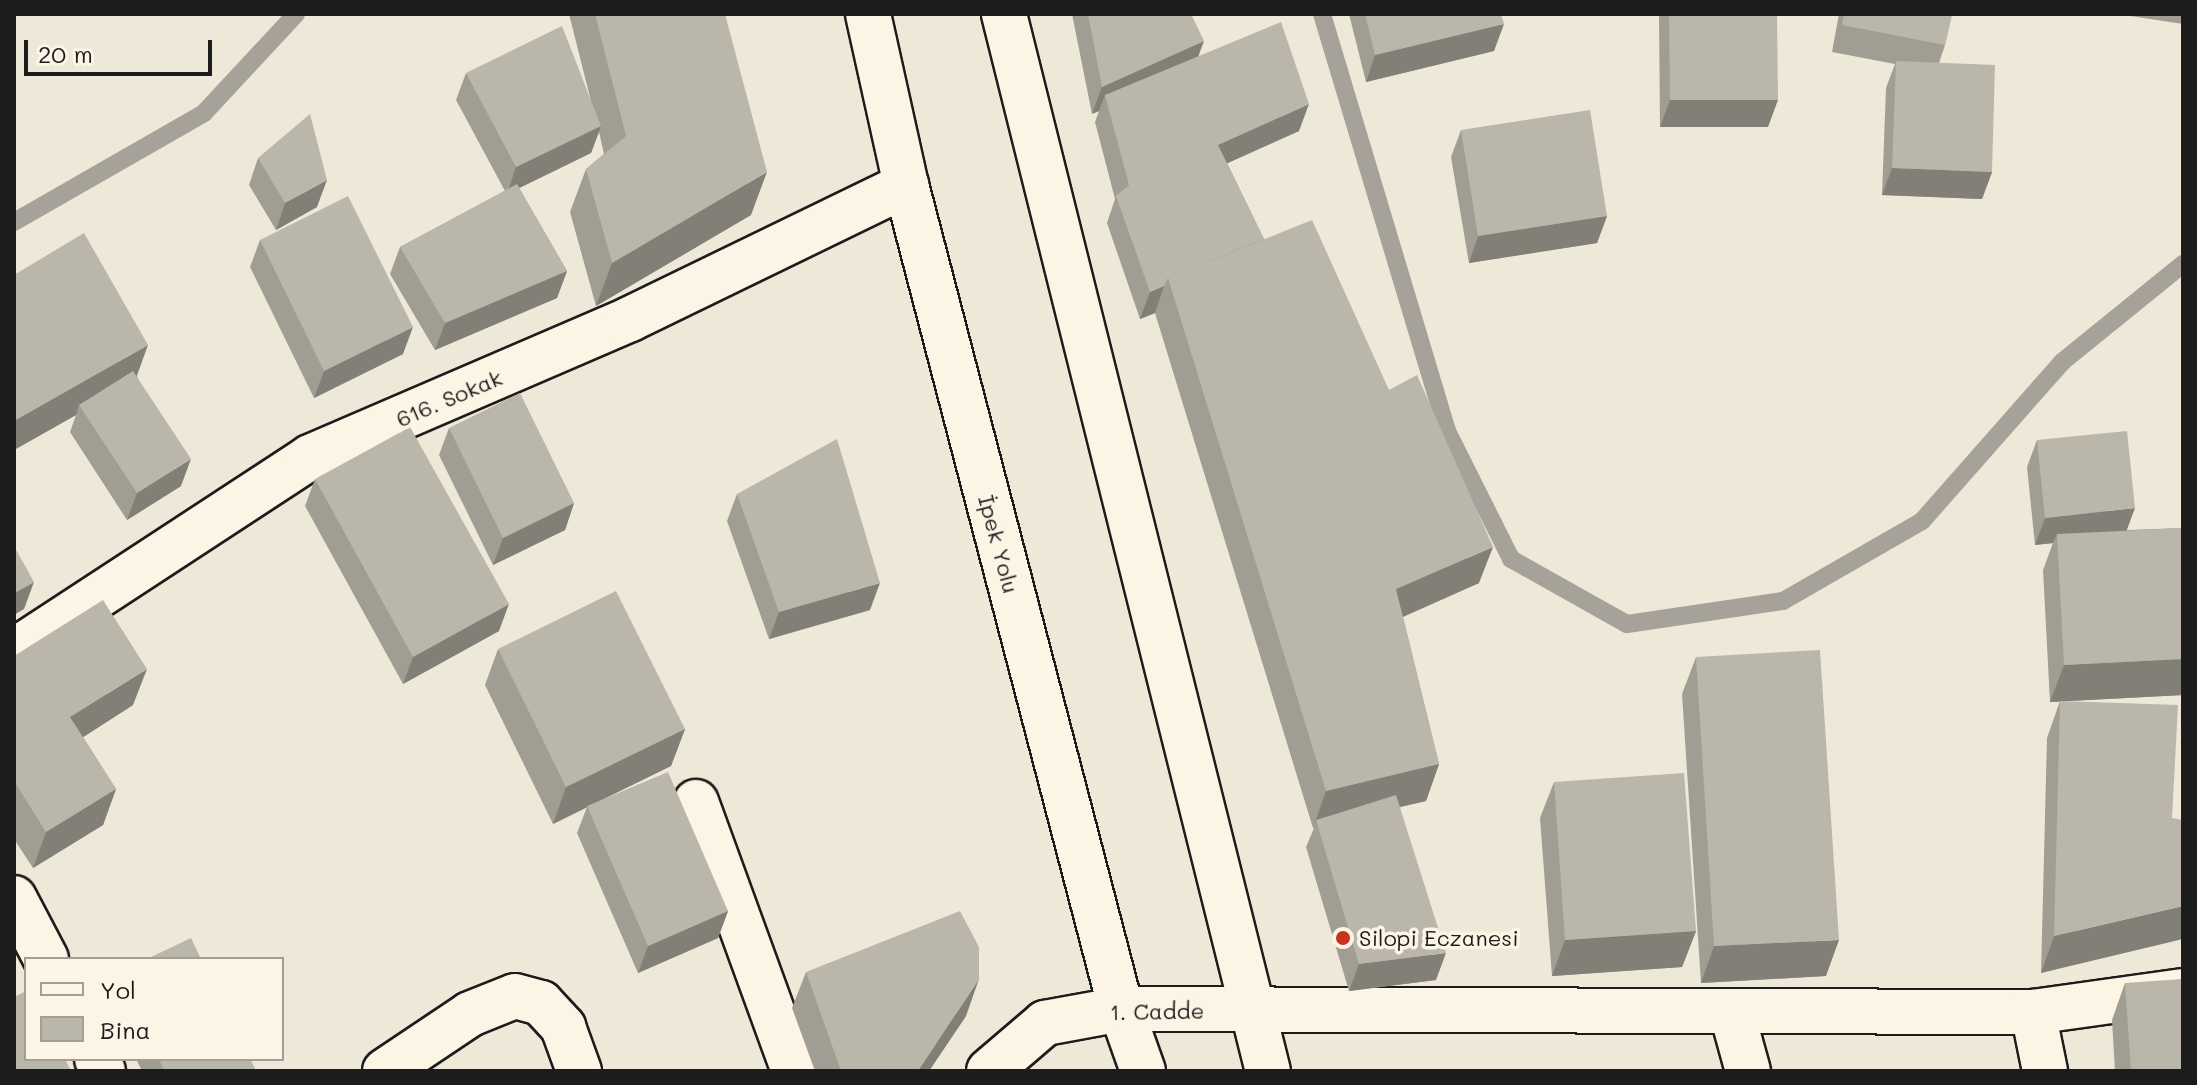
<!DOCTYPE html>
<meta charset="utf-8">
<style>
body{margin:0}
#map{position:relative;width:2197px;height:1085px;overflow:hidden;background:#eee8d9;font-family:Mali,sans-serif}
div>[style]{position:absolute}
.stream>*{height:18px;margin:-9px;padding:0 9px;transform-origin:9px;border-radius:9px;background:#a7a299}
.roads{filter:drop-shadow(2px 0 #1c1c1c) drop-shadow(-2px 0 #1c1c1c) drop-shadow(0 2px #1c1c1c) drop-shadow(0 -2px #1c1c1c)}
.minor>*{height:44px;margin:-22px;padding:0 22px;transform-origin:22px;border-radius:22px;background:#fcf5e5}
.highway>*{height:44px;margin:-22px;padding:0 22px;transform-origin:22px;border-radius:22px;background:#fcf5e5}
.wall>*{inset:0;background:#a09d92}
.shaded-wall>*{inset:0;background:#827f77}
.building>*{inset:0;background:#bab6aa}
.dots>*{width:22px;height:22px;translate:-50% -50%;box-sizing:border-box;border:4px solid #fcf5e5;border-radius:50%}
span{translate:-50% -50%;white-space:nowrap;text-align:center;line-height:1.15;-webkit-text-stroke:7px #fcf5e5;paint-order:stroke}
.street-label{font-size:22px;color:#1c1c1c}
.poi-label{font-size:22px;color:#1c1c1c}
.left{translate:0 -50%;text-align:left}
.frame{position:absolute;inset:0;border:16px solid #1c1c1c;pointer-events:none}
.legend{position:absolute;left:24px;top:957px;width:260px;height:104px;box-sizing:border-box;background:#fcf5e5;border:2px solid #a29e95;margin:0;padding:10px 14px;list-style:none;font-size:24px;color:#1c1c1c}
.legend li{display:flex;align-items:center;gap:16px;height:40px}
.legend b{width:40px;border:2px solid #a29e95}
.scale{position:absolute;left:24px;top:40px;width:188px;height:36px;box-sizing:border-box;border:4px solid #1c1c1c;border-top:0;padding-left:10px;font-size:24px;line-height:28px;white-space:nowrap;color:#1c1c1c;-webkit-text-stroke:6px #fcf5e5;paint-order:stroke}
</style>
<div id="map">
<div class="stream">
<div style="left:1322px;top:14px;width:438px;rotate:73.3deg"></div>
<div style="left:1448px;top:433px;width:141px;rotate:63.4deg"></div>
<div style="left:1511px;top:559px;width:133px;rotate:29.3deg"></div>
<div style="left:1627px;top:624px;width:158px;rotate:-8.4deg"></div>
<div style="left:1783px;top:601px;width:160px;rotate:-29.9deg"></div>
<div style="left:1922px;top:521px;width:212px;rotate:-48.6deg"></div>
<div style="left:2062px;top:362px;width:156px;rotate:-39deg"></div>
<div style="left:14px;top:222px;width:219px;rotate:-29.8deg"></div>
<div style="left:204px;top:113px;width:135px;rotate:-47.1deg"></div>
</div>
<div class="roads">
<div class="minor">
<div style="left:14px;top:651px;width:354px;rotate:-33.2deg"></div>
<div style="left:310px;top:457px;width:348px;rotate:-23.3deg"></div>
<div style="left:630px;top:319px;width:307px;rotate:-25.9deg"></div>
<div style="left:696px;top:802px;width:286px;rotate:70deg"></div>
<div style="left:14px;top:898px;width:69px;rotate:62.3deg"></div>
<div style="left:2033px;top:1012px;width:60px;rotate:78.5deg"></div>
<div style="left:1732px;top:1013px;width:60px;rotate:74.6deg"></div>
<div style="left:97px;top:1059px;width:13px;rotate:63deg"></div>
<div style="left:385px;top:1071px;width:102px;rotate:-33.8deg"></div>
<div style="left:470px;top:1014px;width:48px;rotate:-21.8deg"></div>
<div style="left:515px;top:996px;width:27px;rotate:15deg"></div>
<div style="left:541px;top:1003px;width:33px;rotate:47deg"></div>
<div style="left:563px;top:1027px;width:47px;rotate:70deg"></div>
<div style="left:989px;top:1071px;width:74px;rotate:-40.6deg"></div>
<div style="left:1045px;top:1023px;width:77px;rotate:-10.4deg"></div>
<div style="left:1121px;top:1009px;width:912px;rotate:0.19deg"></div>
<div style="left:2033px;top:1012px;width:151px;rotate:-8deg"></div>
</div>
<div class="highway">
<div style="left:868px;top:14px;width:175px;rotate:77.5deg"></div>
<div style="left:906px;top:185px;width:852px;rotate:75.38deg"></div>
<div style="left:1121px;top:1009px;width:66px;rotate:70.5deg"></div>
<div style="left:1004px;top:14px;width:1089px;rotate:75.98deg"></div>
</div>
</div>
<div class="wall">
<div style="clip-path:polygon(569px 14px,725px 14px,751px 215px,596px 306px,570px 212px,586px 169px,604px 154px,599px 132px,591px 153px,519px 188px,567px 271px,557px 298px,435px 350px,390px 274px,400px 247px,505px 191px,456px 100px,466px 73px,591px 101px)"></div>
<div style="clip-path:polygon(1072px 14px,1191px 14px,1199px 56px,1299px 131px,1227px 163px,1264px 239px,1389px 390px,1479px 583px,1403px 617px,1439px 764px,1426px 801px,1399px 807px,1436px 980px,1349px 991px,1306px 847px,1314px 828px,1313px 828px,1155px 313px,1140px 319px,1107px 223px,1115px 199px,1095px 122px,1099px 111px,1092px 114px)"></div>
<div style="clip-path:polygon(1349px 14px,1501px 14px,1494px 51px,1366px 82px)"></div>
<div style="clip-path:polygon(1659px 14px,1777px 14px,1768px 127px,1660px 127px)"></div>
<div style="clip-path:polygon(1839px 14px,1952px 14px,1945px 45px,1939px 63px,1992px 172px,1982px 199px,1882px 195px,1886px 88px,1895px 64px,1832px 52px)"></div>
<div style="clip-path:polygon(2117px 14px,2183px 14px,2183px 24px)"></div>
<div style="clip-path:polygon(1461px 130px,1607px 216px,1597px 243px,1469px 263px,1451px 157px)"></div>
<div style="clip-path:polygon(258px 158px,317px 207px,276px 230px,249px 185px)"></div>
<div style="clip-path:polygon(260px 240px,403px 354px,314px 398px,250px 267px)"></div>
<div style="clip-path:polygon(14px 275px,137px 376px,181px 486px,127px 520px,70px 432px,76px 415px,14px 450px)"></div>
<div style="clip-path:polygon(449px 428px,574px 503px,565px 530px,493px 565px,439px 455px)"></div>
<div style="clip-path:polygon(2037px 440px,2127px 530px,2183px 528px,2183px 695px,2050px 702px,2043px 570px,2053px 543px,2035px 545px,2027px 467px)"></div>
<div style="clip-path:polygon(315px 479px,499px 631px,403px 684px,305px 506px)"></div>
<div style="clip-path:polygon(737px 494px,870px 610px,769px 639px,727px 521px)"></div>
<div style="clip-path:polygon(498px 649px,685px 729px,671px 766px,602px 799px,728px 911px,718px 938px,638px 973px,577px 833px,587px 807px,553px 824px,485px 685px)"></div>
<div style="clip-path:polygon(14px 656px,133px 705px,83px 737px,116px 789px,103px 825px,33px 868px,14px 839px)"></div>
<div style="clip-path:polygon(1696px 657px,1826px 976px,1701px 983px,1682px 694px)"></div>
<div style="clip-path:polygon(2060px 701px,2172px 818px,2041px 973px,2047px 738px)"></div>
<div style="clip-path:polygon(1554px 782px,1696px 931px,1682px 967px,1552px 976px,1540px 818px)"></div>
<div style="clip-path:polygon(806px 972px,966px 1016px,929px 1071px,815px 1071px,792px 1008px)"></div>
<div style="clip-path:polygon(2125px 983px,2183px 1071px,2115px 1071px,2112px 1020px)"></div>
<div style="clip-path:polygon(136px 1059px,250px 1059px,256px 1071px,142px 1071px)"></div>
</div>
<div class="shaded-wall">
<div style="clip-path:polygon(1504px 24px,1494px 51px,1366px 82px,1375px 55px)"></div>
<div style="clip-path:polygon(1204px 41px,1194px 68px,1105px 95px,1099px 111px,1092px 114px,1102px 87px)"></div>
<div style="clip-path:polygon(1670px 100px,1778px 100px,1768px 127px,1660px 127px)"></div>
<div style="clip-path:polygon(1309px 104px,1299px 131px,1208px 172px,1218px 145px)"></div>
<div style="clip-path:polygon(601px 126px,591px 153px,507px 194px,516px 167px)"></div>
<div style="clip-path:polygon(1892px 168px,1992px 172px,1982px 199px,1882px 195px)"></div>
<div style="clip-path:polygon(767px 172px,751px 215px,596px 306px,612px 263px)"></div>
<div style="clip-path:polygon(327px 180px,317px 207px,276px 230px,285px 203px)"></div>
<div style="clip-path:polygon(1607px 216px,1597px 243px,1469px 263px,1478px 236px)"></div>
<div style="clip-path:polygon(567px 271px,557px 298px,435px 350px,445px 323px)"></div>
<div style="clip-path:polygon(1164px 286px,1155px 313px,1140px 319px,1150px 292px)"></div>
<div style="clip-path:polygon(413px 327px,403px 354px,314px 398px,324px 371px)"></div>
<div style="clip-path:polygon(148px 345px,135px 381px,79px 405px,76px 415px,14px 450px,14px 421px)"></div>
<div style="clip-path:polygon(191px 459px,181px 486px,127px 520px,137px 493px)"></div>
<div style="clip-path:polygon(574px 503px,565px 530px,493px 565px,503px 538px)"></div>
<div style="clip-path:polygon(2135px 508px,2125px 535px,2057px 534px,2053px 543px,2035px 545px,2045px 518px)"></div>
<div style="clip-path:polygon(1493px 547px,1479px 583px,1382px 626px,1396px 589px)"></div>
<div style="clip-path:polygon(34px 582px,24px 609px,14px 615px,14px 593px)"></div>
<div style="clip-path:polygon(880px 583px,870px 610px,769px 639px,779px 612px)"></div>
<div style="clip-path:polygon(509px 604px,499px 631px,403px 684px,413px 657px)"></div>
<div style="clip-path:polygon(2183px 659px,2183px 695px,2050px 702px,2064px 665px)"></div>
<div style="clip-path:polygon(147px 669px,133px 705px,57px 754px,70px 717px)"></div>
<div style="clip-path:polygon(685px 729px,671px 766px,553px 824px,566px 787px)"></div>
<div style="clip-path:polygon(1439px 764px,1426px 801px,1318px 826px,1316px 820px,1313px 828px,1326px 791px)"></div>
<div style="clip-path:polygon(116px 789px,103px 825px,33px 868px,46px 832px)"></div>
<div style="clip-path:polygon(2183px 906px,2183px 939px,2041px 973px,2054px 936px)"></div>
<div style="clip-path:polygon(728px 911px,718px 938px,638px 973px,648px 946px)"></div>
<div style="clip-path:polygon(1696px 931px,1682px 967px,1552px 976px,1565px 940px)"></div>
<div style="clip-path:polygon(1839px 940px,1826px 976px,1701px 983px,1714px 946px)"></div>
<div style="clip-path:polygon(1446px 953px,1436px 980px,1349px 991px,1359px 964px)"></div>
<div style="clip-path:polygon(979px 979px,966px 1016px,929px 1071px,918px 1071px)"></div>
</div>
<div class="building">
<div style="clip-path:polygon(595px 14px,725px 14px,767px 172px,612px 263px,586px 169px,626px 136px)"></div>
<div style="clip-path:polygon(1088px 14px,1191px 14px,1204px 41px,1102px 87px)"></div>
<div style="clip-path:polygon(1365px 14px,1501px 14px,1504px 24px,1375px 55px)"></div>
<div style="clip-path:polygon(1669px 14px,1777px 14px,1778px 100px,1670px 100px)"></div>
<div style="clip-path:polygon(1844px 14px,1952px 14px,1945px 45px,1842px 25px)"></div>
<div style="clip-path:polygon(1281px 22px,1309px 104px,1218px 145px,1264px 239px,1168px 278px,1164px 286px,1150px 292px,1116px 196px,1129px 185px,1105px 95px)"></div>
<div style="clip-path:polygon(562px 26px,601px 126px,516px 167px,466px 73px)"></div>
<div style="clip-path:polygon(1896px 61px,1995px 65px,1992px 172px,1892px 168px)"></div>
<div style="clip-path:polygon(1590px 110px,1607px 216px,1478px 236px,1461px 130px)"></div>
<div style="clip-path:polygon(310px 114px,327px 180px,285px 203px,258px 158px)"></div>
<div style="clip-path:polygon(517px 184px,567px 271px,445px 323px,400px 247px)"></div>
<div style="clip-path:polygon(348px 196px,413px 327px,324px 371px,260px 240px)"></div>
<div style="clip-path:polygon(1312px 220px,1389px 390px,1417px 375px,1493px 547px,1396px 589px,1439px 764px,1326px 791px,1168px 278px)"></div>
<div style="clip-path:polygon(84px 233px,148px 345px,14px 421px,14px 275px)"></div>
<div style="clip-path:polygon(133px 371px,191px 459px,137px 493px,79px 405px)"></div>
<div style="clip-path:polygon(520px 393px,574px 503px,503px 538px,449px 428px)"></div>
<div style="clip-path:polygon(410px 427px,509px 604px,413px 657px,315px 479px)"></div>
<div style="clip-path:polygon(2127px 431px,2135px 508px,2045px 518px,2037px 440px)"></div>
<div style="clip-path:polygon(837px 439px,880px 583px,779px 612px,737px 494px)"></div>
<div style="clip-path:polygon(2183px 528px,2183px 659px,2064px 665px,2057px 534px)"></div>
<div style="clip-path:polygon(14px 546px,34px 582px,14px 593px)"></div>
<div style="clip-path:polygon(616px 591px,685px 729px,566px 787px,498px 649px)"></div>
<div style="clip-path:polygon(103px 600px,147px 669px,70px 717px,116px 789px,46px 832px,14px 781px,14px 656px)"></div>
<div style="clip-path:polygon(1820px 650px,1839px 940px,1714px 946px,1696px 657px)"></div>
<div style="clip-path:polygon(2060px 701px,2178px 705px,2172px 818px,2183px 820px,2183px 906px,2054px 936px)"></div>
<div style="clip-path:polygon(668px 772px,728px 911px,648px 946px,587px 806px)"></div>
<div style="clip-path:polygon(1684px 773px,1696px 931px,1565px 940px,1554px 782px)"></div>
<div style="clip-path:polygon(1396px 795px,1446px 953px,1359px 964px,1316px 820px)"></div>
<div style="clip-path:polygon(960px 911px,979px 947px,979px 979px,918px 1071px,841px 1071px,806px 972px)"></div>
<div style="clip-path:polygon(191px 938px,201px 959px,147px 959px)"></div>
<div style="clip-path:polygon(2183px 979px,2183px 1071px,2131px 1071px,2125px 983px)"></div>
<div style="clip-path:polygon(26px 991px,26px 1059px,65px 1059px,71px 1071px,14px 1071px,14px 997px)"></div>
<div style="clip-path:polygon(159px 1059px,250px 1059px,256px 1071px,164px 1071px)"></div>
</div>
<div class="dots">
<div style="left:1343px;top:938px;background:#c8321e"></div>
</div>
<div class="street-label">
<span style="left:449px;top:398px;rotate:-23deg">616. Sokak</span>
<span style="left:999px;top:544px;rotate:75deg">İpek Yolu</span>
<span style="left:1157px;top:1011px;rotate:-1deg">1. Cadde</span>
</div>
<div class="poi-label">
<span class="left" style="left:1359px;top:938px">Silopi Eczanesi</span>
</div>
<div class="frame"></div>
<ul class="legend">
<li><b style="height:10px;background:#fcf5e5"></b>Yol</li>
<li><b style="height:22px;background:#bab6aa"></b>Bina</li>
</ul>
<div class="scale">20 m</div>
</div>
